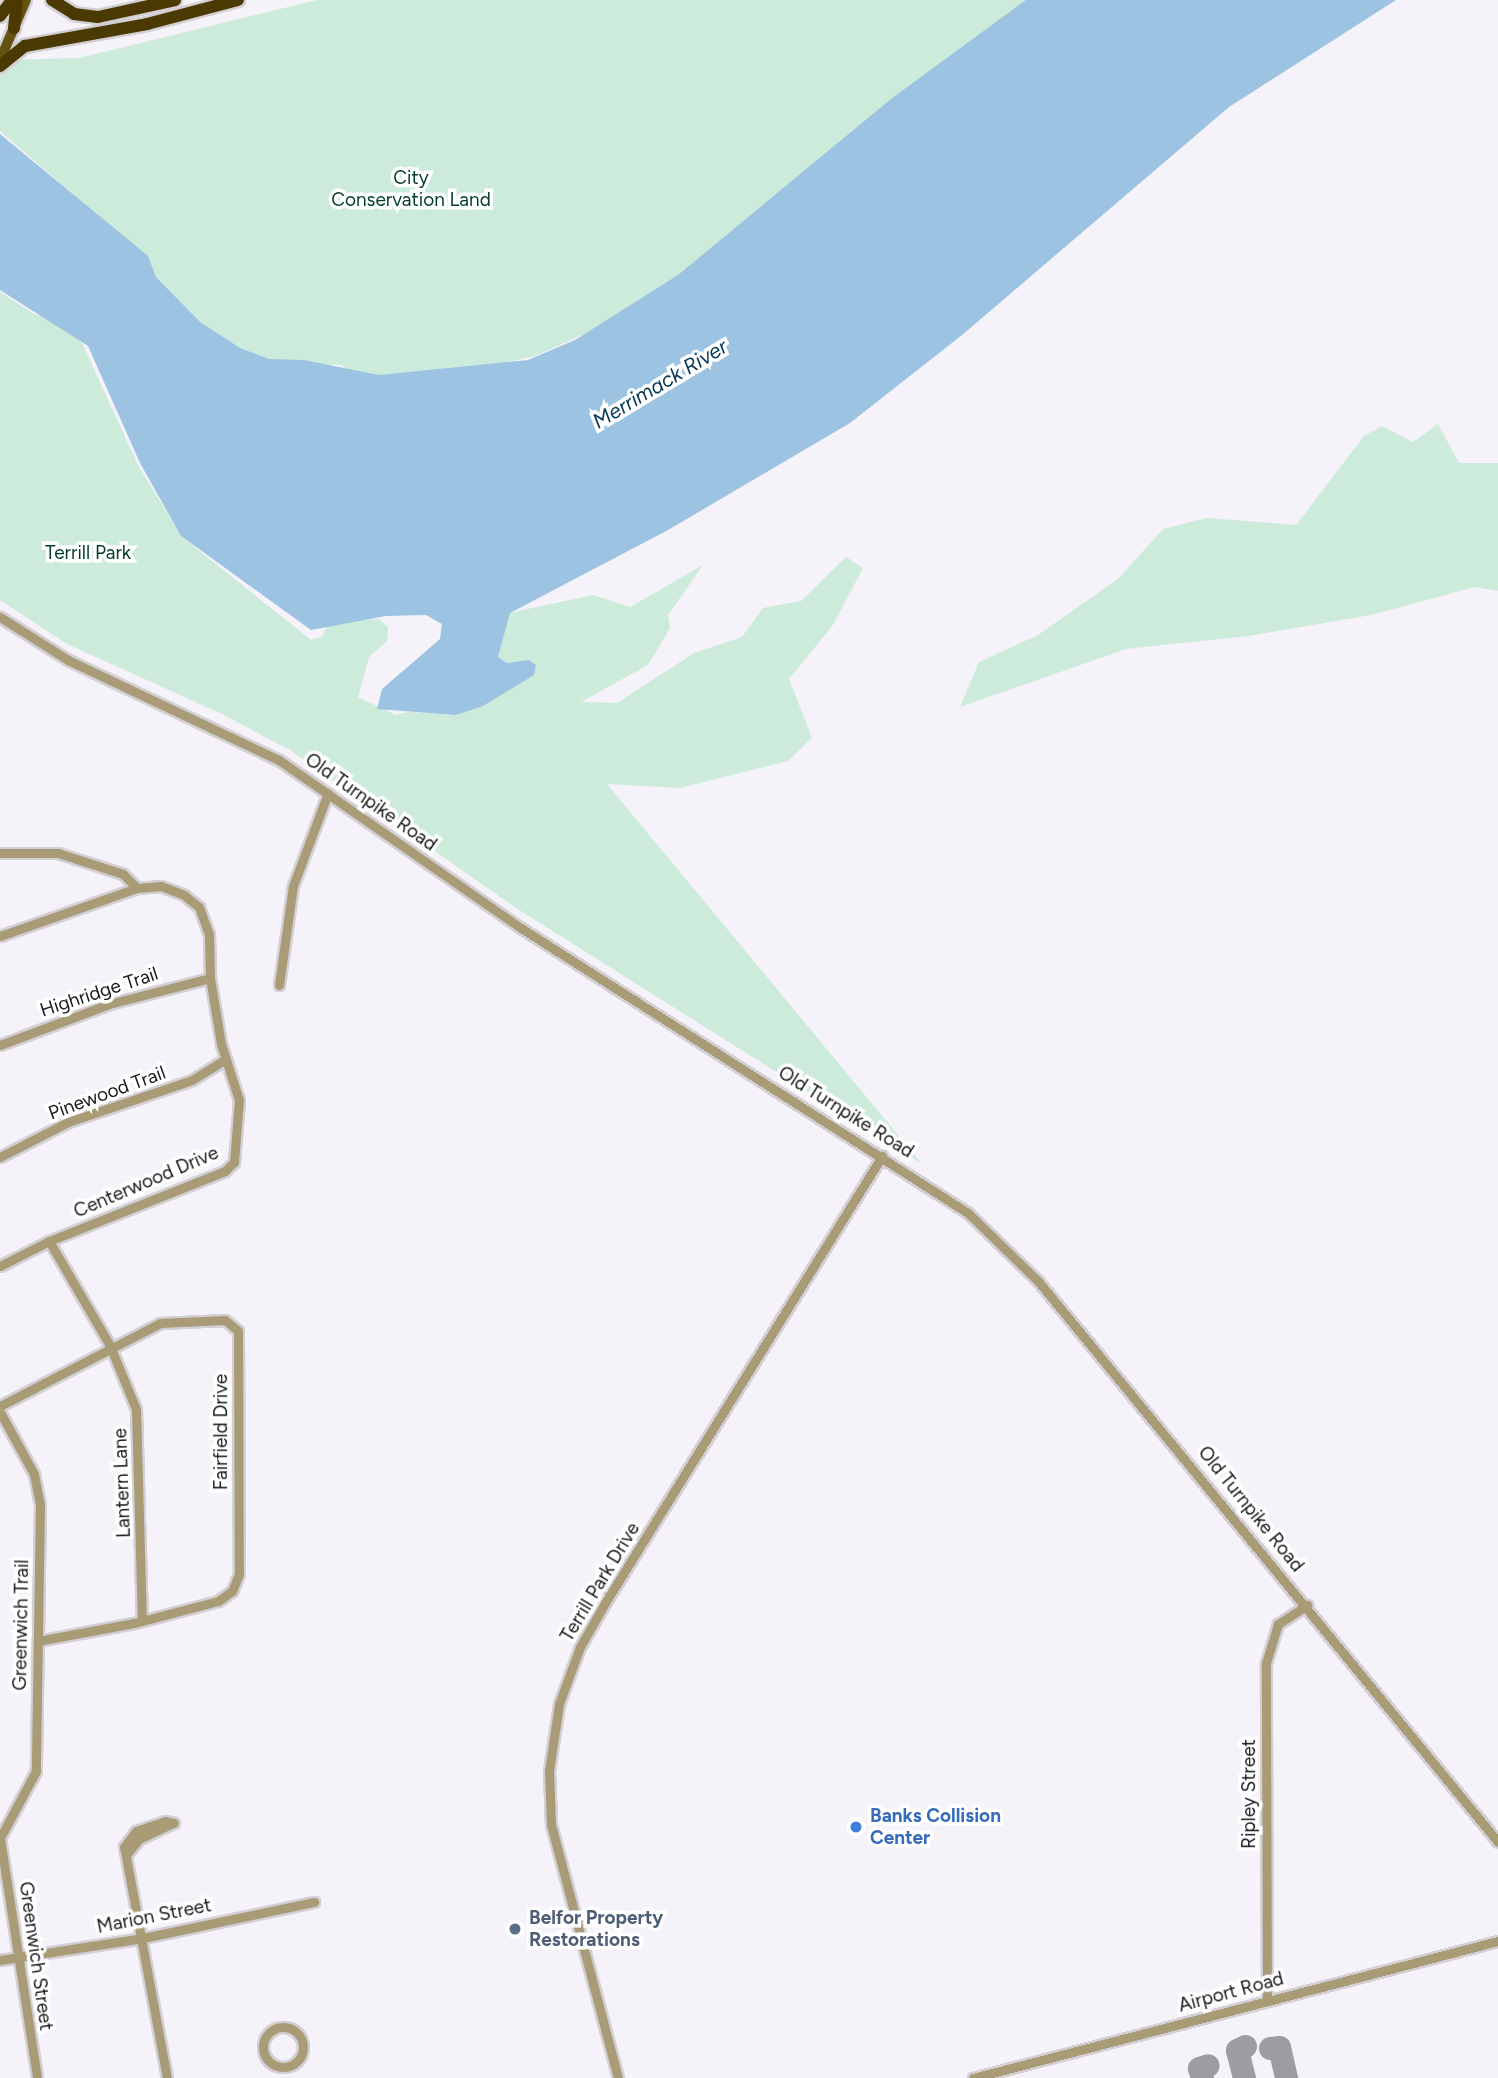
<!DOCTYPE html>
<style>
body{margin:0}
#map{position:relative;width:1498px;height:2078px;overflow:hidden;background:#f5f2f9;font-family:Figtree,sans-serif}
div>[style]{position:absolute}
.green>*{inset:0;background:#cdebda}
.water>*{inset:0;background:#9cc3e2}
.taxiway>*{height:23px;margin:-11.5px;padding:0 11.5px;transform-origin:11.5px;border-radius:11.5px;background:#9e9ca2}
.roads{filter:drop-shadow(2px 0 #d2cfd5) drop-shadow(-2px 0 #d2cfd5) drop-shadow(0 2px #d2cfd5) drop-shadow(0 -2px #d2cfd5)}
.minor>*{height:9px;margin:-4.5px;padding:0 4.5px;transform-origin:4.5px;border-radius:4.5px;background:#a89b75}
.minor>.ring{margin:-4.5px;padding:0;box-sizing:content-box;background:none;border:9px solid #a89b75;border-radius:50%}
.major>*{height:10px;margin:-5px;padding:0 5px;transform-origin:5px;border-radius:5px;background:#655212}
.highway>*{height:12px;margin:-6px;padding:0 6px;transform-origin:6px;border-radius:6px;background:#4a3900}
.dots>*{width:19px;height:19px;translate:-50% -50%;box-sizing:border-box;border:4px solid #fff;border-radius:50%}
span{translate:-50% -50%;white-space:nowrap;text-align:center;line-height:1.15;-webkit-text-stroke:7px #fff;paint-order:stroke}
.park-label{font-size:19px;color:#003d25}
.street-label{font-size:19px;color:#1a191b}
.shop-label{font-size:19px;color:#366cbe;font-weight:700}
.left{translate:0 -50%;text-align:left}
.service-label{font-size:19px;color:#4e5e75;font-weight:700}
.water-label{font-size:21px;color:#073957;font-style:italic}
</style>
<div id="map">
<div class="green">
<div style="clip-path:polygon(317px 0,1031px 0,836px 147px,722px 248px,591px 331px,535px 356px,438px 378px,353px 375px,342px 365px,276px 363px,216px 344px,167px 295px,133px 246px,0 131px,0 60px,79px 58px)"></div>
<div style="clip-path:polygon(0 292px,34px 314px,54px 320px,82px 343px,138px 465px,182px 537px,311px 640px,323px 636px,328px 622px,379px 619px,388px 627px,387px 641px,369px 657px,358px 697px,396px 715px,409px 712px,457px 715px,533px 675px,530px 660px,507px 663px,498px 657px,509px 613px,593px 595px,630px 607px,703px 565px,668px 615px,670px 628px,648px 665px,581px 702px,617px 703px,694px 653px,742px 637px,763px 608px,801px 601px,846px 557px,863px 568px,833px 625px,789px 679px,812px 738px,788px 761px,680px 788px,607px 784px,922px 1164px,516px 908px,290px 750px,222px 714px,67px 644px,0 600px)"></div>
<div style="clip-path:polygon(1438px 424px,1459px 463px,1498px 463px,1498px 591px,1475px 587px,1371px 615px,1248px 636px,1126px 649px,960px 707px,979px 662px,1038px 635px,1119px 578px,1163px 529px,1207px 518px,1296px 525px,1364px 436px,1382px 426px,1413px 442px)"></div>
</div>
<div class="water">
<div style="clip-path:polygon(1026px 0,1396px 0,1229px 107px,962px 335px,850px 423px,668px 530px,510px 613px,498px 657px,507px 663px,529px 660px,536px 665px,534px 675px,483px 706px,456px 715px,377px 709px,382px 689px,440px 639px,442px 624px,426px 615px,386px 616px,311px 630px,181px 536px,140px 463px,88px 346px,0 290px,0 134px,148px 256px,156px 277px,200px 322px,240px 348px,269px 359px,304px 360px,379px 375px,528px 360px,575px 340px,678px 275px,891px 99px)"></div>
</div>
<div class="taxiway">
<div style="left:1270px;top:2048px;width:9px;rotate:-6deg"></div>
<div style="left:1279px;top:2047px;width:32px;rotate:77deg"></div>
<div style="left:1202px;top:2078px;width:10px;rotate:-107deg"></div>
<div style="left:1199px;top:2068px;width:9px;rotate:-18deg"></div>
<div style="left:1244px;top:2078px;width:29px;rotate:-104deg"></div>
<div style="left:1237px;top:2050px;width:9px;rotate:-27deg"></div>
</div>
<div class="roads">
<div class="minor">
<div style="left:0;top:617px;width:80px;rotate:32.3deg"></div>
<div style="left:68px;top:660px;width:233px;rotate:25.4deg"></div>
<div style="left:279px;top:760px;width:295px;rotate:34.8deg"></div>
<div style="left:521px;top:928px;width:530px;rotate:32.52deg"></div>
<div style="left:968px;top:1213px;width:98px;rotate:44.2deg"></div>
<div style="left:1038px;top:1281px;width:725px;rotate:50.65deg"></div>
<div style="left:0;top:853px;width:58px"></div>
<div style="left:58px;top:853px;width:68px;rotate:17.9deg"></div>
<div style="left:123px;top:874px;width:20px;rotate:45deg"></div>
<div style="left:0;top:936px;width:145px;rotate:-19.3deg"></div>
<div style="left:137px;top:888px;width:24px;rotate:-5deg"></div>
<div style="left:161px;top:886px;width:25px;rotate:21deg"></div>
<div style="left:184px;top:895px;width:19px;rotate:39deg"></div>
<div style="left:199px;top:907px;width:29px;rotate:70deg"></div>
<div style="left:209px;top:934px;width:44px;rotate:88.7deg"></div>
<div style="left:210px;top:978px;width:67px;rotate:80.5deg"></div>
<div style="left:221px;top:1044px;width:59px;rotate:72.2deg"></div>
<div style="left:239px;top:1100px;width:62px;rotate:94.6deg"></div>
<div style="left:234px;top:1162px;width:13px;rotate:135deg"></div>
<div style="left:225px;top:1171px;width:189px;rotate:158.3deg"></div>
<div style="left:49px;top:1241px;width:55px;rotate:153deg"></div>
<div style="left:279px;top:985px;width:100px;rotate:-82deg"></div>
<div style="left:293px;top:886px;width:99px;rotate:-69.4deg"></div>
<div style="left:0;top:1045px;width:116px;rotate:-20.6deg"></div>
<div style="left:109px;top:1004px;width:104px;rotate:-14.4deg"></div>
<div style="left:0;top:1157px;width:76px;rotate:-27.2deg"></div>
<div style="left:68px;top:1122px;width:131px;rotate:-18.7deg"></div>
<div style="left:192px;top:1080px;width:39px;rotate:-32deg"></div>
<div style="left:49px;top:1241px;width:121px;rotate:59.8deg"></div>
<div style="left:110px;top:1346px;width:68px;rotate:67.6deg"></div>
<div style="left:136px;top:1409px;width:210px;rotate:88.4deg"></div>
<div style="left:0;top:1406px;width:180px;rotate:-27.4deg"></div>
<div style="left:160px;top:1323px;width:65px;rotate:-2.6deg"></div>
<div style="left:225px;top:1320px;width:17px;rotate:40deg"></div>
<div style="left:238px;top:1331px;width:243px;rotate:89.8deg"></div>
<div style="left:239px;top:1574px;width:18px;rotate:112deg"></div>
<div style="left:232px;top:1591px;width:17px;rotate:144deg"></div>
<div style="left:218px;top:1601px;width:87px;rotate:165.3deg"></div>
<div style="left:134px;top:1623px;width:98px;rotate:169.4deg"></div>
<div style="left:0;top:1412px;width:71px;rotate:61.3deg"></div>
<div style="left:34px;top:1474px;width:32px;rotate:79deg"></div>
<div style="left:40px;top:1505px;width:266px;rotate:90.9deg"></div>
<div style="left:36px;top:1771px;width:76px;rotate:118.2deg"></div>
<div style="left:0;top:1838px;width:243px;rotate:81.2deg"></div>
<div style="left:126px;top:1855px;width:21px;rotate:-51deg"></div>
<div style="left:139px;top:1839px;width:38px;rotate:-25deg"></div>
<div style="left:0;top:1960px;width:145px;rotate:-8.7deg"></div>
<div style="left:143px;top:1938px;width:175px;rotate:-11.9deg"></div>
<div style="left:1267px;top:2001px;width:338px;rotate:-90.2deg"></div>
<div style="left:1266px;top:1663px;width:41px;rotate:-72.9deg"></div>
<div style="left:1278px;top:1624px;width:35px;rotate:-33deg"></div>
<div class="ring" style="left:263px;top:2027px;width:31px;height:31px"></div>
<div style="left:167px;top:2078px;width:235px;rotate:-100.5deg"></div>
<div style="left:124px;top:1847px;width:20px;rotate:-53deg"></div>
<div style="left:136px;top:1831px;width:31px;rotate:-19deg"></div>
<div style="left:165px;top:1821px;width:9px;rotate:13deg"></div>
<div style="left:618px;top:2078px;width:262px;rotate:-104.8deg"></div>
<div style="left:551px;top:1825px;width:54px;rotate:-92.1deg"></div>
<div style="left:549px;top:1771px;width:68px;rotate:-81.5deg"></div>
<div style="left:559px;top:1704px;width:61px;rotate:-69.8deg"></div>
<div style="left:580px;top:1647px;width:51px;rotate:-60.4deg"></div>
<div style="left:605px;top:1603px;width:526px;rotate:-58.21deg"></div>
<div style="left:973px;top:2078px;width:543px;rotate:-14.63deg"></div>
</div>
<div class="major">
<div style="left:0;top:60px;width:65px;rotate:-66.6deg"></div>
</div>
<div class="highway">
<div style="left:52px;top:0;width:26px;rotate:32deg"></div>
<div style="left:74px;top:14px;width:24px;rotate:7deg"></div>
<div style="left:98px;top:17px;width:79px;rotate:-12.4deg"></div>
<div style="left:0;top:16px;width:20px;rotate:-53deg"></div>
<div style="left:14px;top:28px;width:28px;rotate:-84deg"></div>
<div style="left:0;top:66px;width:32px;rotate:-39deg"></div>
<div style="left:25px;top:46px;width:124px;rotate:-10.2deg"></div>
<div style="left:147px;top:24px;width:94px;rotate:-14.8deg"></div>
</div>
</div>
<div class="dots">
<div style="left:856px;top:1827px;background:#3f7fe0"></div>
<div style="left:515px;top:1929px;background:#5c6f8a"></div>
</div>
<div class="park-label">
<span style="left:411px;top:189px">City<br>Conservation Land</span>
<span style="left:88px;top:553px">Terrill Park</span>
</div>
<div class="street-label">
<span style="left:371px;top:802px;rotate:35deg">Old Turnpike Road</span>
<span style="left:99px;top:992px;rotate:-18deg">Highridge Trail</span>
<span style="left:107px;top:1093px;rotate:-20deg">Pinewood Trail</span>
<span style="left:846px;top:1112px;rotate:32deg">Old Turnpike Road</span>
<span style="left:146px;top:1182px;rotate:-23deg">Centerwood Drive</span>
<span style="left:221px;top:1432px;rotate:-90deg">Fairfield Drive</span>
<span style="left:122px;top:1483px;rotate:-92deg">Lantern Lane</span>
<span style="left:1251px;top:1509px;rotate:51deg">Old Turnpike Road</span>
<span style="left:600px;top:1582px;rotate:-59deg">Terrill Park Drive</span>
<span style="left:21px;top:1625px;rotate:-89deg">Greenwich Trail</span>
<span style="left:1249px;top:1794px;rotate:-90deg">Ripley Street</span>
<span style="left:154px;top:1916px;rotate:-11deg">Marion Street</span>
<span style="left:36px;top:1956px;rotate:82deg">Greenwich Street</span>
<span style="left:1231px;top:1992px;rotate:-15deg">Airport Road</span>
</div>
<div class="shop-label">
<span class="left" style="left:870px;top:1827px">Banks Collision<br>Center</span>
</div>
<div class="service-label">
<span class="left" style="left:529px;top:1929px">Belfor Property<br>Restorations</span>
</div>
<div class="water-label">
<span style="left:660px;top:384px;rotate:-31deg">Merrimack River</span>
</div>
</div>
